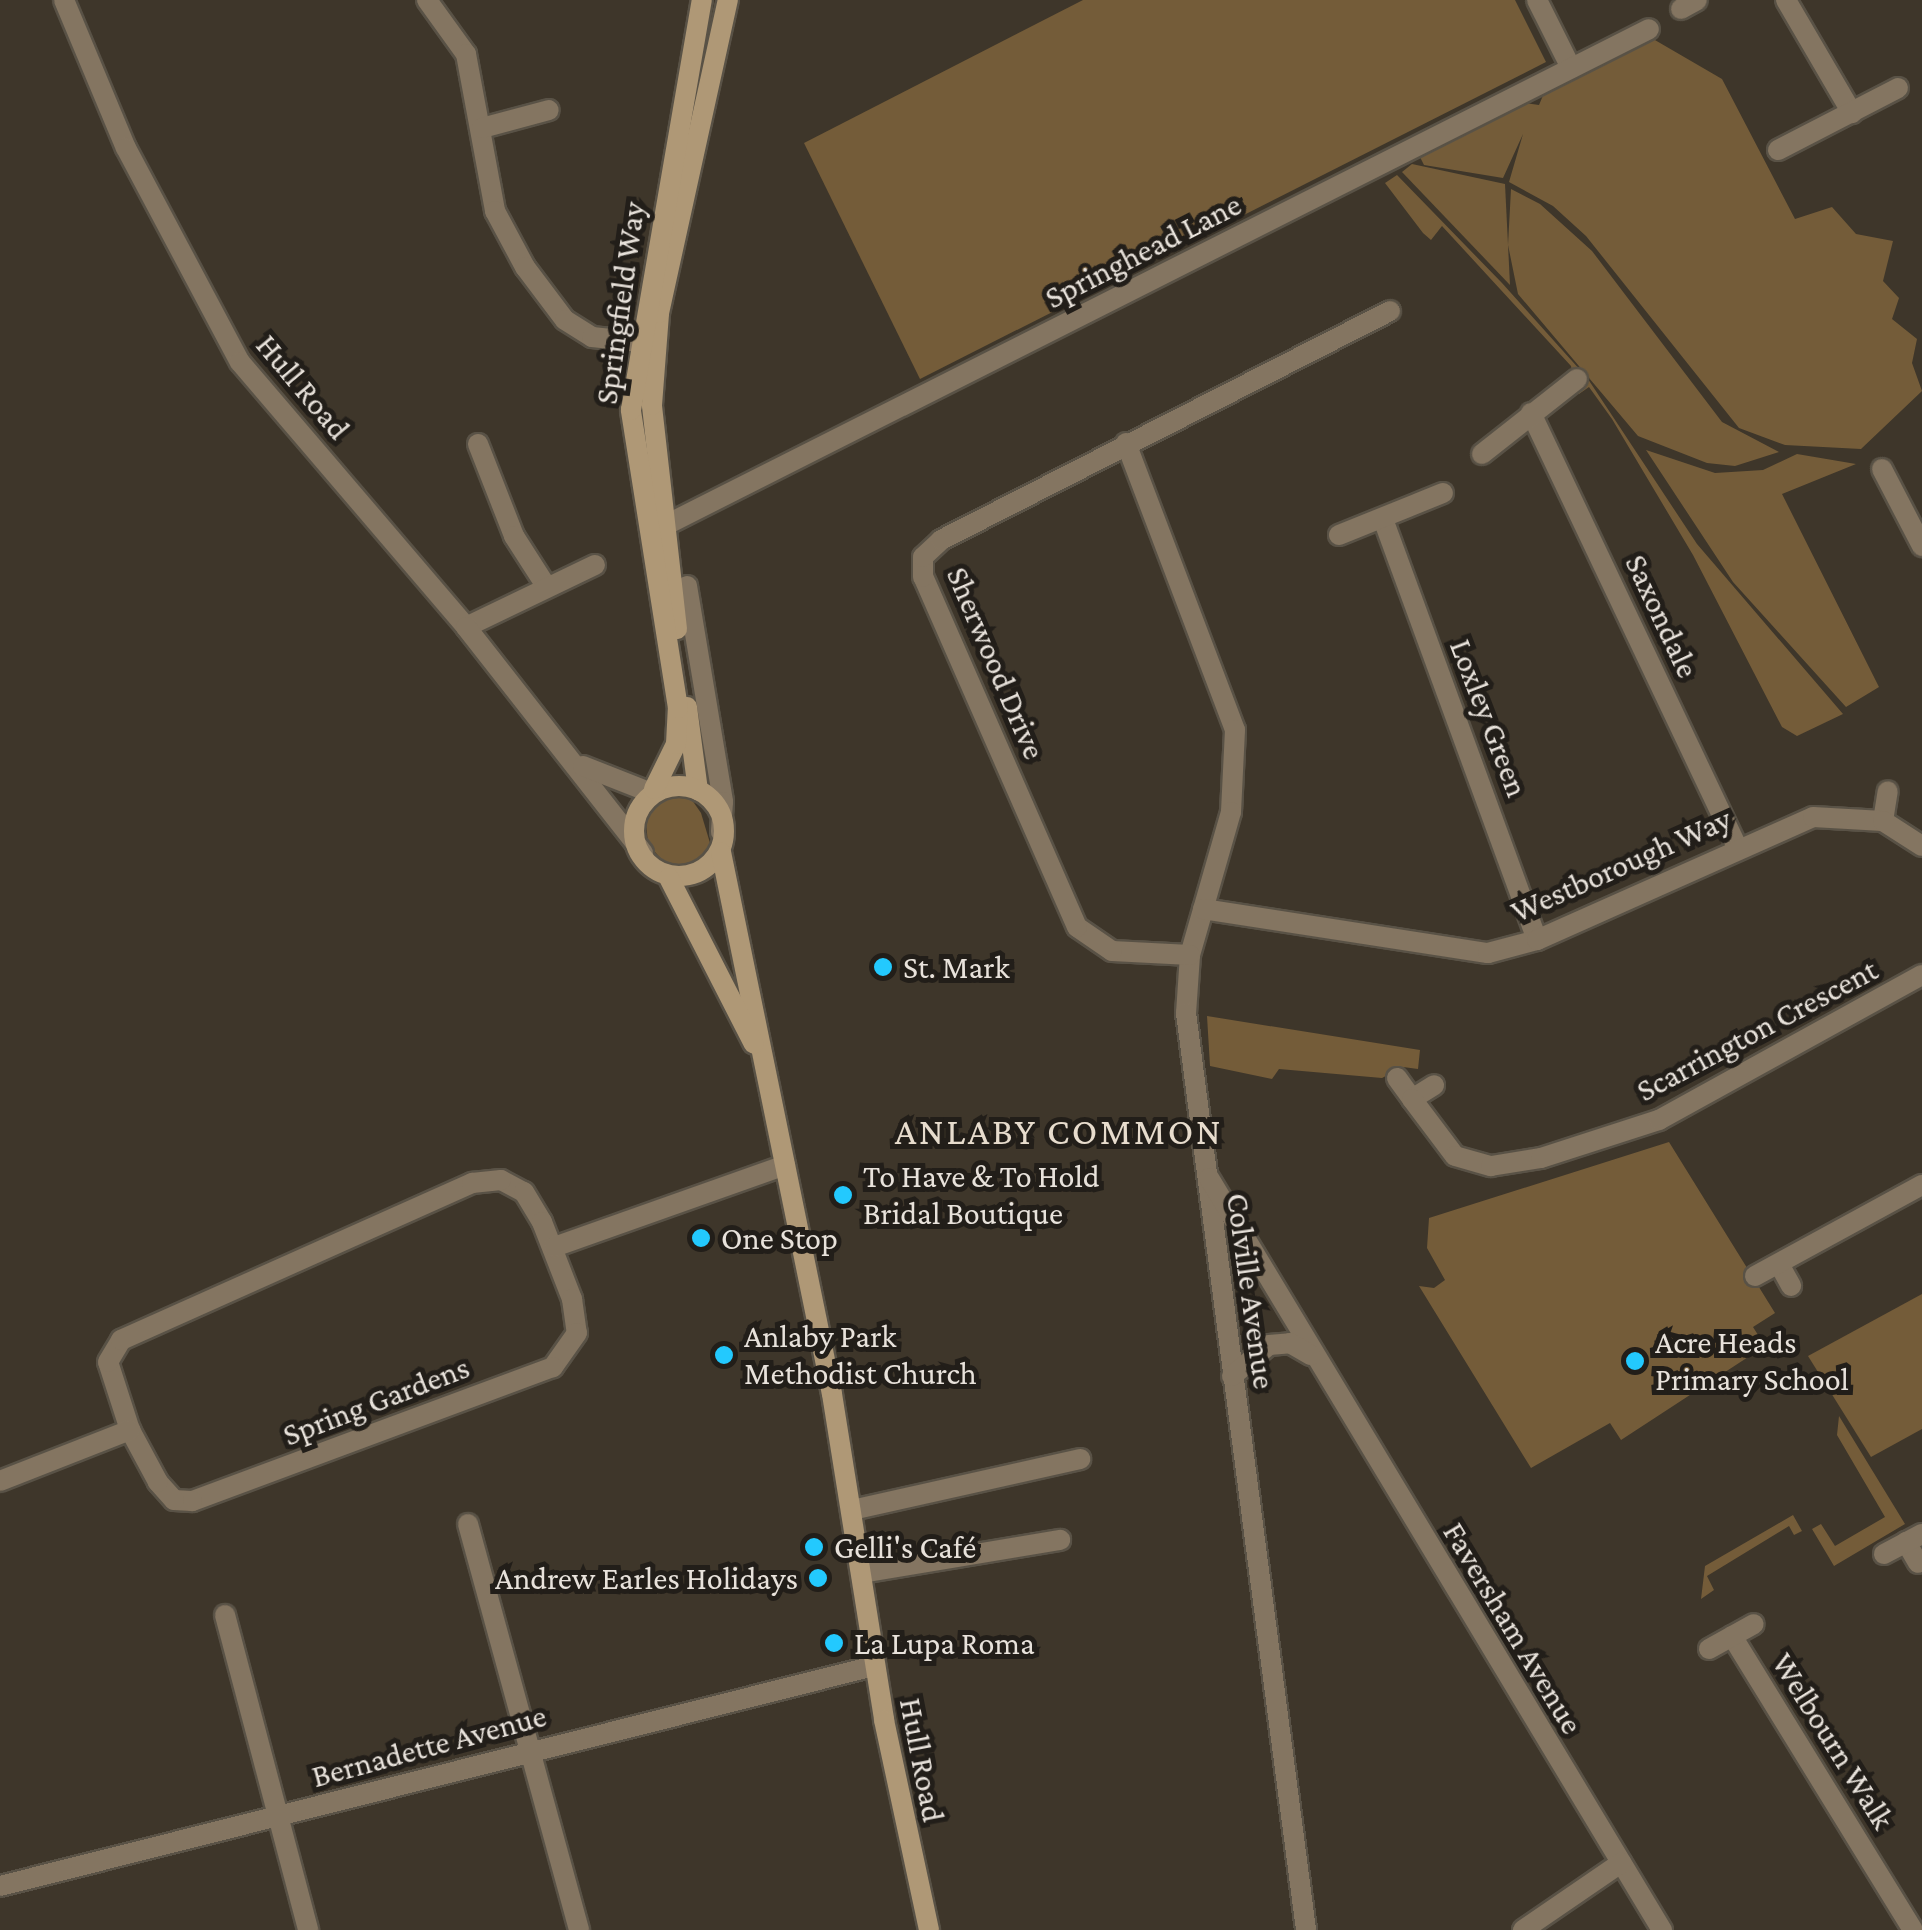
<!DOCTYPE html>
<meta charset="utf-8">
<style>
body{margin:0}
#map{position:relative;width:1922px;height:1930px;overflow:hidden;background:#3e362a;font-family:"Crimson Pro",serif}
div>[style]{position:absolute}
.green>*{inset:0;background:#745c39}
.roads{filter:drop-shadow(2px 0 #595246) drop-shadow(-2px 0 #595246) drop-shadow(0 2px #595246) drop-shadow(0 -2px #595246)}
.minor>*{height:20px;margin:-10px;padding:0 10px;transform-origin:10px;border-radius:10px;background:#847561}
.tertiary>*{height:20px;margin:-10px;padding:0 10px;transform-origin:10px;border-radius:10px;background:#847561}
.secondary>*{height:20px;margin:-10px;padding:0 10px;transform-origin:10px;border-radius:10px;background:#af9876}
.secondary>.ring{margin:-10px;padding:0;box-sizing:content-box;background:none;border:20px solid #af9876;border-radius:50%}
.dots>*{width:28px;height:28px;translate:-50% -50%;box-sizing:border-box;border:5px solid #221e19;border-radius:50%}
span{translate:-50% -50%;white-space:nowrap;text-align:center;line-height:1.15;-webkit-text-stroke:10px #221e19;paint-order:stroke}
.street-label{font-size:32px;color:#e8e2db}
.poi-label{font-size:32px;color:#e8e2db}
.left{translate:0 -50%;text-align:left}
.right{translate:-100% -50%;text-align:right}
.quarter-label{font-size:38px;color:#e7dccd;letter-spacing:2.5px}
</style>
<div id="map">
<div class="green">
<div style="clip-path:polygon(1083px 0,1515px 0,1546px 62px,920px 379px,804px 143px)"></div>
<div style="clip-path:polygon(1648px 36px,1722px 79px,1795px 219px,1832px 207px,1856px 234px,1893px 241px,1883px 281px,1899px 298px,1892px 319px,1917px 339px,1912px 363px,1922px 391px,1861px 449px,1785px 445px,1739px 428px,1586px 236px,1553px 206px,1509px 182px,1523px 134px,1503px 178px,1424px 165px,1420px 157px,1525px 103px,1539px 105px,1547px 86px)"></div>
<div style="clip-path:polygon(1412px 164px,1505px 184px,1510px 285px,1402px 172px)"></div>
<div style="clip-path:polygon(1397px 175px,1502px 283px,1581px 371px,1573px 379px,1571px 366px,1442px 226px,1431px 240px,1423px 233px,1385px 183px)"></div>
<div style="clip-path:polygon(1511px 189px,1540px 204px,1592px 251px,1722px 422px,1779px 452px,1735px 466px,1707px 463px,1638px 436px,1518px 294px,1508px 245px)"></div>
<div style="clip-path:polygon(1586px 376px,1697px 544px,1843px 714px,1797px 736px,1782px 727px,1693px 555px,1612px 419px,1589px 387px,1579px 394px,1574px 387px)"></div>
<div style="clip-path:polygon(1646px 450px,1715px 473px,1763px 470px,1797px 454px,1856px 464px,1782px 494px,1879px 687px,1846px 707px,1733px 582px)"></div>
<div style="clip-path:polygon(666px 793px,692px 800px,701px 813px,710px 843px,696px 870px,669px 868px,648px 844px,645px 812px)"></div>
<div style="clip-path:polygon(1207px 1016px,1420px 1050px,1418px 1069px,1403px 1067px,1382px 1078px,1279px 1069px,1272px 1079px,1210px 1066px)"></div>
<div style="clip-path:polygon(1669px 1142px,1775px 1313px,1753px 1327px,1765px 1346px,1621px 1440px,1610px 1423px,1531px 1468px,1419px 1286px,1434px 1288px,1445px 1280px,1427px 1248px,1429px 1218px)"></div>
<div style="clip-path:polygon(1922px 1294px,1922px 1429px,1871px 1457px,1808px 1356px)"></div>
<div style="clip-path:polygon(1839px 1416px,1905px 1524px,1834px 1566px,1812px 1529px,1821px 1524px,1835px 1546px,1885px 1517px,1837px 1435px)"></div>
<div style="clip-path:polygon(1793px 1515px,1802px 1531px,1794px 1535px,1789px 1526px,1707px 1576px,1714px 1590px,1701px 1599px,1705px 1566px)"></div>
</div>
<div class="roads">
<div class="minor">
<div style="left:427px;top:0;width:67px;rotate:54.2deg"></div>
<div style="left:466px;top:54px;width:160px;rotate:79.5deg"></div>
<div style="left:495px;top:211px;width:64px;rotate:61.8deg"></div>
<div style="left:525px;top:267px;width:66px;rotate:53deg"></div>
<div style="left:565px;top:320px;width:32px;rotate:32deg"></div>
<div style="left:592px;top:337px;width:48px;rotate:5.9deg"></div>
<div style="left:1537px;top:0;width:76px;rotate:63.4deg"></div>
<div style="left:1786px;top:0;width:131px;rotate:59.7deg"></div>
<div style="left:1681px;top:9px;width:18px;rotate:-29deg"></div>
<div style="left:482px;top:128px;width:69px;rotate:-15deg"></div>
<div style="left:1778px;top:150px;width:135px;rotate:-27.3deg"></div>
<div style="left:1531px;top:413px;width:480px;rotate:64.6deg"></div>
<div style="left:1126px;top:443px;width:307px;rotate:69.2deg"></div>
<div style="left:1235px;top:730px;width:82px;rotate:92.8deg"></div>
<div style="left:1231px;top:812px;width:149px;rotate:106deg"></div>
<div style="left:1190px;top:955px;width:58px;rotate:93.9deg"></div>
<div style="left:1186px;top:1013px;width:925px;rotate:82.54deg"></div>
<div style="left:478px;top:444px;width:99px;rotate:68.6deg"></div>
<div style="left:514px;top:536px;width:59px;rotate:57.4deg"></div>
<div style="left:1482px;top:454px;width:121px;rotate:-38.3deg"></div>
<div style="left:1882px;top:469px;width:87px;rotate:62.5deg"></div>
<div style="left:1383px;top:519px;width:448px;rotate:69.9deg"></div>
<div style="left:664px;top:526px;width:1103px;rotate:-26.77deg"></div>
<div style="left:1339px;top:535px;width:112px;rotate:-22deg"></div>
<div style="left:687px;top:586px;width:219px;rotate:80.5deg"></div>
<div style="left:723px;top:802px;width:30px;rotate:94deg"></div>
<div style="left:466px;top:627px;width:143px;rotate:-25.7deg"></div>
<div style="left:1883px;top:821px;width:30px;rotate:-81deg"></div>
<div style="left:1203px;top:909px;width:288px;rotate:8.8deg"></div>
<div style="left:1488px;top:953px;width:51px;rotate:-14.9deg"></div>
<div style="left:1537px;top:940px;width:302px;rotate:-24deg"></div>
<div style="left:1813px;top:817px;width:70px;rotate:3.3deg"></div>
<div style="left:1883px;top:821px;width:46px;rotate:32.7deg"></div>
<div style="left:1190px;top:955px;width:78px;rotate:-177.1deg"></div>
<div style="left:1112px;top:951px;width:42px;rotate:-145.6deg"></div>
<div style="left:1077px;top:927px;width:382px;rotate:-113.7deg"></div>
<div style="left:923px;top:577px;width:20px;rotate:-90deg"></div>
<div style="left:923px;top:557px;width:25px;rotate:-43deg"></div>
<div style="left:941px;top:540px;width:504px;rotate:-27.02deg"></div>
<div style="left:1397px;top:1078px;width:26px;rotate:54deg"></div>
<div style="left:1412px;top:1099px;width:26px;rotate:-32deg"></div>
<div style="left:1412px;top:1099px;width:71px;rotate:53deg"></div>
<div style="left:1455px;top:1156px;width:37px;rotate:16deg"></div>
<div style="left:1491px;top:1166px;width:51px;rotate:-9.1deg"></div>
<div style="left:1541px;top:1158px;width:124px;rotate:-17.9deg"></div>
<div style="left:1659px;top:1120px;width:300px;rotate:-28.9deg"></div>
<div style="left:1209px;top:1178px;width:878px;rotate:58.94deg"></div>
<div style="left:501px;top:1180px;width:26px;rotate:28deg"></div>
<div style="left:524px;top:1192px;width:35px;rotate:59deg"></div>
<div style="left:542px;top:1222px;width:83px;rotate:68.7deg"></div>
<div style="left:572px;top:1299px;width:34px;rotate:82deg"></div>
<div style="left:577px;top:1333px;width:42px;rotate:125.2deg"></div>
<div style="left:553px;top:1367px;width:385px;rotate:159.6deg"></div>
<div style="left:192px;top:1501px;width:18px;rotate:-177deg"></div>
<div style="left:174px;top:1500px;width:24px;rotate:-132deg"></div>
<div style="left:158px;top:1482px;width:59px;rotate:-118.3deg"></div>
<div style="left:130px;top:1430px;width:71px;rotate:-107.9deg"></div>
<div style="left:108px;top:1362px;width:26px;rotate:-59deg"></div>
<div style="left:121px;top:1340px;width:385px;rotate:-24.1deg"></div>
<div style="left:472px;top:1183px;width:29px;rotate:-6deg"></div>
<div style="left:554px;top:1247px;width:245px;rotate:-19.5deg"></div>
<div style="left:1779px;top:1264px;width:25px;rotate:61deg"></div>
<div style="left:1755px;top:1276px;width:190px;rotate:-28.6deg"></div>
<div style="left:1232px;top:1376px;width:48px;rotate:-40deg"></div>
<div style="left:1269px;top:1345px;width:21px;rotate:-5deg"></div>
<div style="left:1290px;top:1343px;width:24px;rotate:30deg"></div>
<div style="left:0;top:1481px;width:140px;rotate:-21.4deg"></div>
<div style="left:852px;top:1510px;width:234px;rotate:-12.6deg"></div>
<div style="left:468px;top:1524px;width:421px;rotate:74.7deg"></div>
<div style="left:1906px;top:1542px;width:24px;rotate:60deg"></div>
<div style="left:1884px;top:1554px;width:43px;rotate:-27.8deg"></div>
<div style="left:862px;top:1573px;width:201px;rotate:-9.5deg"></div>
<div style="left:225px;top:1615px;width:326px;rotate:75.2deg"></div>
<div style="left:1732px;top:1636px;width:345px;rotate:58.4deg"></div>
<div style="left:1709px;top:1649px;width:51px;rotate:-29.1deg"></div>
<div style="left:0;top:1886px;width:901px;rotate:-14.13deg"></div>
<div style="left:1523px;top:1930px;width:119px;rotate:-34.4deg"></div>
</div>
<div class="tertiary">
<div style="left:64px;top:0;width:160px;rotate:67.3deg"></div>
<div style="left:126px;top:148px;width:242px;rotate:62deg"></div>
<div style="left:240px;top:362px;width:348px;rotate:49.5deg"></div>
<div style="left:466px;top:627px;width:287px;rotate:51.9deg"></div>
<div style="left:583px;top:766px;width:71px;rotate:21.5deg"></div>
</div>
<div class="secondary">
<div style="left:677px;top:629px;width:225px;rotate:-96.4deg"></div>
<div style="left:652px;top:405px;width:92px;rotate:-85.6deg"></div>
<div style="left:659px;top:313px;width:321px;rotate:-77.6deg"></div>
<div style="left:687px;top:707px;width:84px;rotate:82.5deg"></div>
<div class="ring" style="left:634px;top:786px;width:70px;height:70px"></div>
<div style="left:654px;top:789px;width:50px;rotate:-63.9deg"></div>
<div style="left:676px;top:744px;width:36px;rotate:-87deg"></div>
<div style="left:678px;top:708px;width:302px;rotate:-99deg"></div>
<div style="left:631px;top:410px;width:416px;rotate:-80.2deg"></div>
<div style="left:721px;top:852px;width:553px;rotate:78.43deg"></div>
<div style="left:832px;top:1394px;width:330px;rotate:80.9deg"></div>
<div style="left:884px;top:1720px;width:215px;rotate:77.9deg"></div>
<div style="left:669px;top:878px;width:186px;rotate:62.9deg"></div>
</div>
</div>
<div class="dots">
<div style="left:883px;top:967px;background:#23c9fe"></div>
<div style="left:843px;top:1195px;background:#23c9fe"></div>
<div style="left:701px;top:1238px;background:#23c9fe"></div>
<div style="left:724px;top:1355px;background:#23c9fe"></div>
<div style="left:1635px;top:1361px;background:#23c9fe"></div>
<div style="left:814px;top:1547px;background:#23c9fe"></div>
<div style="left:818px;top:1578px;background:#23c9fe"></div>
<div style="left:834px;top:1643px;background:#23c9fe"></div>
</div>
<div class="street-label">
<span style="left:1143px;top:251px;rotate:-27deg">Springhead Lane</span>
<span style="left:620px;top:303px;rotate:-82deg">Springfield Way</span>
<span style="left:303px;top:387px;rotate:50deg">Hull Road</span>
<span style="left:1662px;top:616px;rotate:65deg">Saxondale</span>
<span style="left:996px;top:663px;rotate:67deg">Sherwood Drive</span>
<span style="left:1489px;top:718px;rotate:69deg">Loxley Green</span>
<span style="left:1621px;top:865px;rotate:-24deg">Westborough Way</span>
<span style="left:1757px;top:1030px;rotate:-28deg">Scarrington Crescent</span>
<span style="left:1251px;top:1291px;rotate:82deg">Colville Avenue</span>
<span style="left:376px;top:1401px;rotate:-21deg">Spring Gardens</span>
<span style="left:1513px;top:1628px;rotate:59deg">Faversham Avenue</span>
<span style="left:1833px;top:1741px;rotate:58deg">Welbourn Walk</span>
<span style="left:429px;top:1746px;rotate:-15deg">Bernadette Avenue</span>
<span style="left:922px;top:1760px;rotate:79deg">Hull Road</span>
</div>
<div class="poi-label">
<span class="left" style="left:903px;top:967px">St. Mark</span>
<span class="left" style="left:863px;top:1195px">To Have &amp; To Hold<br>Bridal Boutique</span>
<span class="left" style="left:721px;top:1238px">One Stop</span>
<span class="left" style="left:744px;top:1355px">Anlaby Park<br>Methodist Church</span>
<span class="left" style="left:1655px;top:1361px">Acre Heads<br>Primary School</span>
<span class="left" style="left:834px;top:1547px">Gelli's Café</span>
<span class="right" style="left:798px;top:1578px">Andrew Earles Holidays</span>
<span class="left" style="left:854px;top:1643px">La Lupa Roma</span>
</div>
<div class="quarter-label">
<span style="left:1059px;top:1132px">ANLABY COMMON</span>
</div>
</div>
